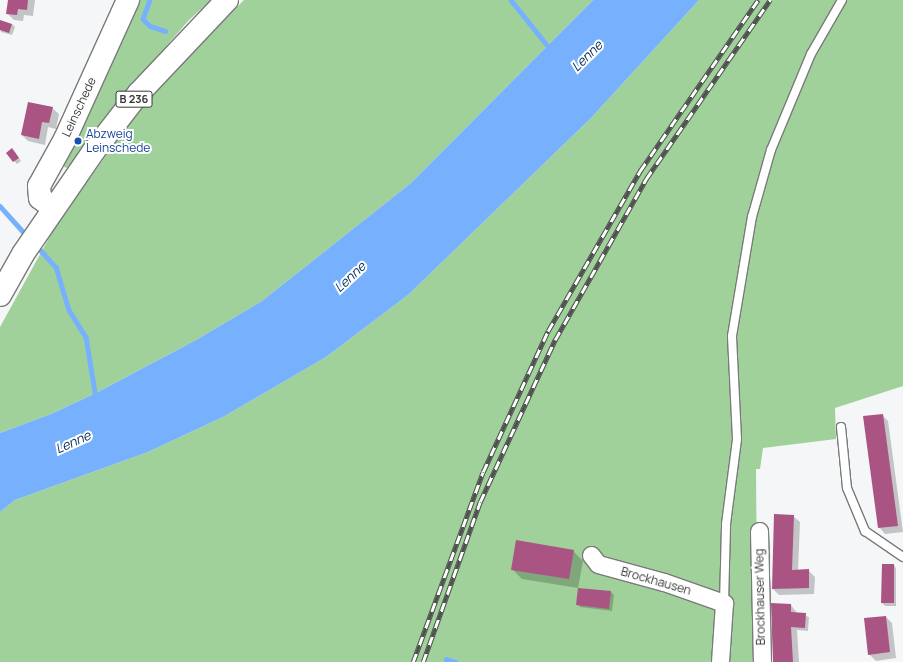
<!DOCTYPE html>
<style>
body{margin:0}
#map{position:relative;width:903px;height:662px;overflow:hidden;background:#f4f6f7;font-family:Manrope,sans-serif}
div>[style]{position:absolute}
.green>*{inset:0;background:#a1d19a}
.water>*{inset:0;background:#77b1fd}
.shadow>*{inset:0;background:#0003}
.stream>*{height:4.5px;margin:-2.25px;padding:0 2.25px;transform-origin:2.25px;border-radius:2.25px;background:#77b1fd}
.building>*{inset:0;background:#aa5483}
.roads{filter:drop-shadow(1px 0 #797a7b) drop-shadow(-1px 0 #797a7b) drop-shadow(0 1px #797a7b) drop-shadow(0 -1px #797a7b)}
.service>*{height:8px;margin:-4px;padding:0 4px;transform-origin:4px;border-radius:4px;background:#fff}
.minor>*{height:17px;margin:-8.5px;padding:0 8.5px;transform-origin:8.5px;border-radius:8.5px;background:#fff}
.secondary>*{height:22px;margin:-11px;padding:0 11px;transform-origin:11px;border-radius:11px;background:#fff}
.primary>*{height:22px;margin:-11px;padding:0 11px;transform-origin:11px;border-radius:11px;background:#fff}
.rail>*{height:4.5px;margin-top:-2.25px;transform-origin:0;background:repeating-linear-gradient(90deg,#fff 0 9px,#505051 0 18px);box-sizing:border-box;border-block:1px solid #505051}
.dots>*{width:11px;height:11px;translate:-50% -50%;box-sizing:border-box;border:2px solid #fff;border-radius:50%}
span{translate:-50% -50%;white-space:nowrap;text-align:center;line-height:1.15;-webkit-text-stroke:4px #fff;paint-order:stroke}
.shield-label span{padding:1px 3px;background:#fff;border:1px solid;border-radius:3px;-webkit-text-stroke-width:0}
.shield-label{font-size:11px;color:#383839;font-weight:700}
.street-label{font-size:12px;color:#383839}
.transit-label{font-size:12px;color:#164399}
.left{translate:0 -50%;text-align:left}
.water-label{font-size:13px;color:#042c5a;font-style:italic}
</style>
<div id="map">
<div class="green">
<div style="clip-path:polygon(139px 0,211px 0,189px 20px,129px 89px,67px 168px,59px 165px)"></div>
<div style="clip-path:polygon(244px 0,593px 0,411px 183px,262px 301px,196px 340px,96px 393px,51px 414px,0 433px,0 327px,55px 227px,148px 97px)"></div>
<div style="clip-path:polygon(699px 0,903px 0,903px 386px,835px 408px,836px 439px,763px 448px,760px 469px,756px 469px,757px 596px,763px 662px,0 662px,0 512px,15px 500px,148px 452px,223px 417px,326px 357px,408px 295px,591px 118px)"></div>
</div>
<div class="water">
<div style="clip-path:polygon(593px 0,699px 0,591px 118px,408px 295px,326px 357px,223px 417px,148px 452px,15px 500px,0 512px,0 433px,51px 414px,96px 393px,196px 340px,262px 301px,411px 183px)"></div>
</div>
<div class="shadow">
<div style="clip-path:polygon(9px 0,35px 0,33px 16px,24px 15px,23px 21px,14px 20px,7px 13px)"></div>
<div style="clip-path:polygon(0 24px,12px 24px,15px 27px,12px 35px,1px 32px)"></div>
<div style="clip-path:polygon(52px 108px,59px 114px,56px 129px,48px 127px,45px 145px,28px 141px,22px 135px)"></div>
<div style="clip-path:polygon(15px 152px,21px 161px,17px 164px,7px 153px)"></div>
<div style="clip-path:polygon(882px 415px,888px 421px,903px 532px,885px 534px,879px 527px)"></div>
<div style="clip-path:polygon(793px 516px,800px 522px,798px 570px,808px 570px,815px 577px,814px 594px,779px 595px,773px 589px)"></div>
<div style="clip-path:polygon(573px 551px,583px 561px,578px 588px,522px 579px,512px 569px)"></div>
<div style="clip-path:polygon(883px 565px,894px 565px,896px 568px,896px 606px,885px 606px,882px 603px)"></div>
<div style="clip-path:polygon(611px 592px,614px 595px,612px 611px,580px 607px,577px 604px)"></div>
<div style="clip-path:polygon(791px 605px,797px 613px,809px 617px,808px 631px,797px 630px,799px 662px,773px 662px)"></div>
<div style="clip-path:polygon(886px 617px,892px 623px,896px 658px,876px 661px,869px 654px)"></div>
</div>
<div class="stream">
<div style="left:150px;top:0;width:20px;rotate:110deg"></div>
<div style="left:143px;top:19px;width:10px;rotate:45deg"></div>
<div style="left:150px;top:26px;width:16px;rotate:18deg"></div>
<div style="left:511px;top:0;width:64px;rotate:51.3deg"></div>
<div style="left:0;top:206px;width:42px;rotate:47.9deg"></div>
<div style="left:36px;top:245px;width:30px;rotate:48deg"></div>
<div style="left:56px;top:267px;width:45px;rotate:73.2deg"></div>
<div style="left:69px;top:310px;width:32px;rotate:58deg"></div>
<div style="left:86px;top:337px;width:62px;rotate:80.7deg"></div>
<div style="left:446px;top:659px;width:10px;rotate:17deg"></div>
</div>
<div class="building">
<div style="clip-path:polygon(8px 0,28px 0,27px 10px,18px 9px,17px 15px,6px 14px)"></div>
<div style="clip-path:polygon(0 20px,12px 24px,9px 33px,0 30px)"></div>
<div style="clip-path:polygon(28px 102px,53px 107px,49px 123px,42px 122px,39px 139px,21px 135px)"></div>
<div style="clip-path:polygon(12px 148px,19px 158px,13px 162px,6px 153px)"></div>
<div style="clip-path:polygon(883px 414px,898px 526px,878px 528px,863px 416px)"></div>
<div style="clip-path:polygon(774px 514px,794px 515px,792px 570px,809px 569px,809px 588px,772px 589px)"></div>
<div style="clip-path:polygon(516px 540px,574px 550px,569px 579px,511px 570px)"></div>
<div style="clip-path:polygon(882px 564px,894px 564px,894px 603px,881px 603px)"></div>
<div style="clip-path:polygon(578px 588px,611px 591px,609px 609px,576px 605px)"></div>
<div style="clip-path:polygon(771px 603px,791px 604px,791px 612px,806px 613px,805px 628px,791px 627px,793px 662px,773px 662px)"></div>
<div style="clip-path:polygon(886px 616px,890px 652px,868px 655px,864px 618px)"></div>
</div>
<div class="roads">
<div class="service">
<div style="left:841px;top:427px;width:61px;rotate:84.4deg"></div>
<div style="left:847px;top:488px;width:47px;rotate:67.3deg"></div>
<div style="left:865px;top:531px;width:46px;rotate:34.4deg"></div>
<div style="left:724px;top:603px;width:79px;rotate:-88.5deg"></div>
<div style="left:726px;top:524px;width:86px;rotate:-82.6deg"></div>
<div style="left:737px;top:439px;width:103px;rotate:-92.8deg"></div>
<div style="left:732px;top:336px;width:121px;rotate:-80.5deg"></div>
<div style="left:752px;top:217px;width:70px;rotate:-74.2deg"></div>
<div style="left:771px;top:150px;width:104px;rotate:-67.4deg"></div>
<div style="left:811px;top:54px;width:62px;rotate:-60.1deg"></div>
</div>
<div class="minor">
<div style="left:759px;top:531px;width:131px;rotate:88.7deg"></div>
<div style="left:591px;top:555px;width:11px;rotate:52deg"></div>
<div style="left:598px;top:564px;width:68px;rotate:15.3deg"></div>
<div style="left:664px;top:582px;width:64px;rotate:19.3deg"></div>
<div style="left:724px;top:603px;width:59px;rotate:93.9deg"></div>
</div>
<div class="secondary">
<div style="left:53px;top:208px;width:16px;rotate:-142deg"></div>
<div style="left:40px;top:198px;width:12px;rotate:-95deg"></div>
<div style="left:39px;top:186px;width:54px;rotate:-61deg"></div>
<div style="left:65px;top:139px;width:153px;rotate:-65.6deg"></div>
</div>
<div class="primary">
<div style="left:0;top:295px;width:47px;rotate:-60.7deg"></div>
<div style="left:23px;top:254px;width:124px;rotate:-55.5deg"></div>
<div style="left:93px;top:152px;width:75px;rotate:-52.1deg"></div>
<div style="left:139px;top:93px;width:128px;rotate:-46.6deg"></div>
</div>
</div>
<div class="rail">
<div style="left:413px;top:662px;width:202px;rotate:-69.8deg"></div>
<div style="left:483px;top:472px;width:155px;rotate:-65.3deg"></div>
<div style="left:548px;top:331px;width:185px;rotate:-60.1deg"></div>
<div style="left:640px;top:171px;width:208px;rotate:-55.4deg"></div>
<div style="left:423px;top:662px;width:170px;rotate:-70.4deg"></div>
<div style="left:480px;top:502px;width:179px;rotate:-65.2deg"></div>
<div style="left:555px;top:340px;width:185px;rotate:-60.5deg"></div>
<div style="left:646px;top:179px;width:218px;rotate:-55.3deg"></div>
</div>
<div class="dots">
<div style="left:78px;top:141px;background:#1a4fb4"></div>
</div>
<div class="shield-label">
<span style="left:134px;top:99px">B 236</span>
</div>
<div class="street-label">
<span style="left:79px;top:107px;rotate:-65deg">Leinschede</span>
<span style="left:656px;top:581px;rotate:16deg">Brockhausen</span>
<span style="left:760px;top:597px;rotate:-91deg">Brockhauser Weg</span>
</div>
<div class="transit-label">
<span class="left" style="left:86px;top:141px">Abzweig<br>Leinschede</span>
</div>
<div class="water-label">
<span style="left:587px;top:56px;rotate:-45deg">Lenne</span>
<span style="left:350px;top:277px;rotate:-43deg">Lenne</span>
<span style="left:73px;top:442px;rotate:-24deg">Lenne</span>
</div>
</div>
